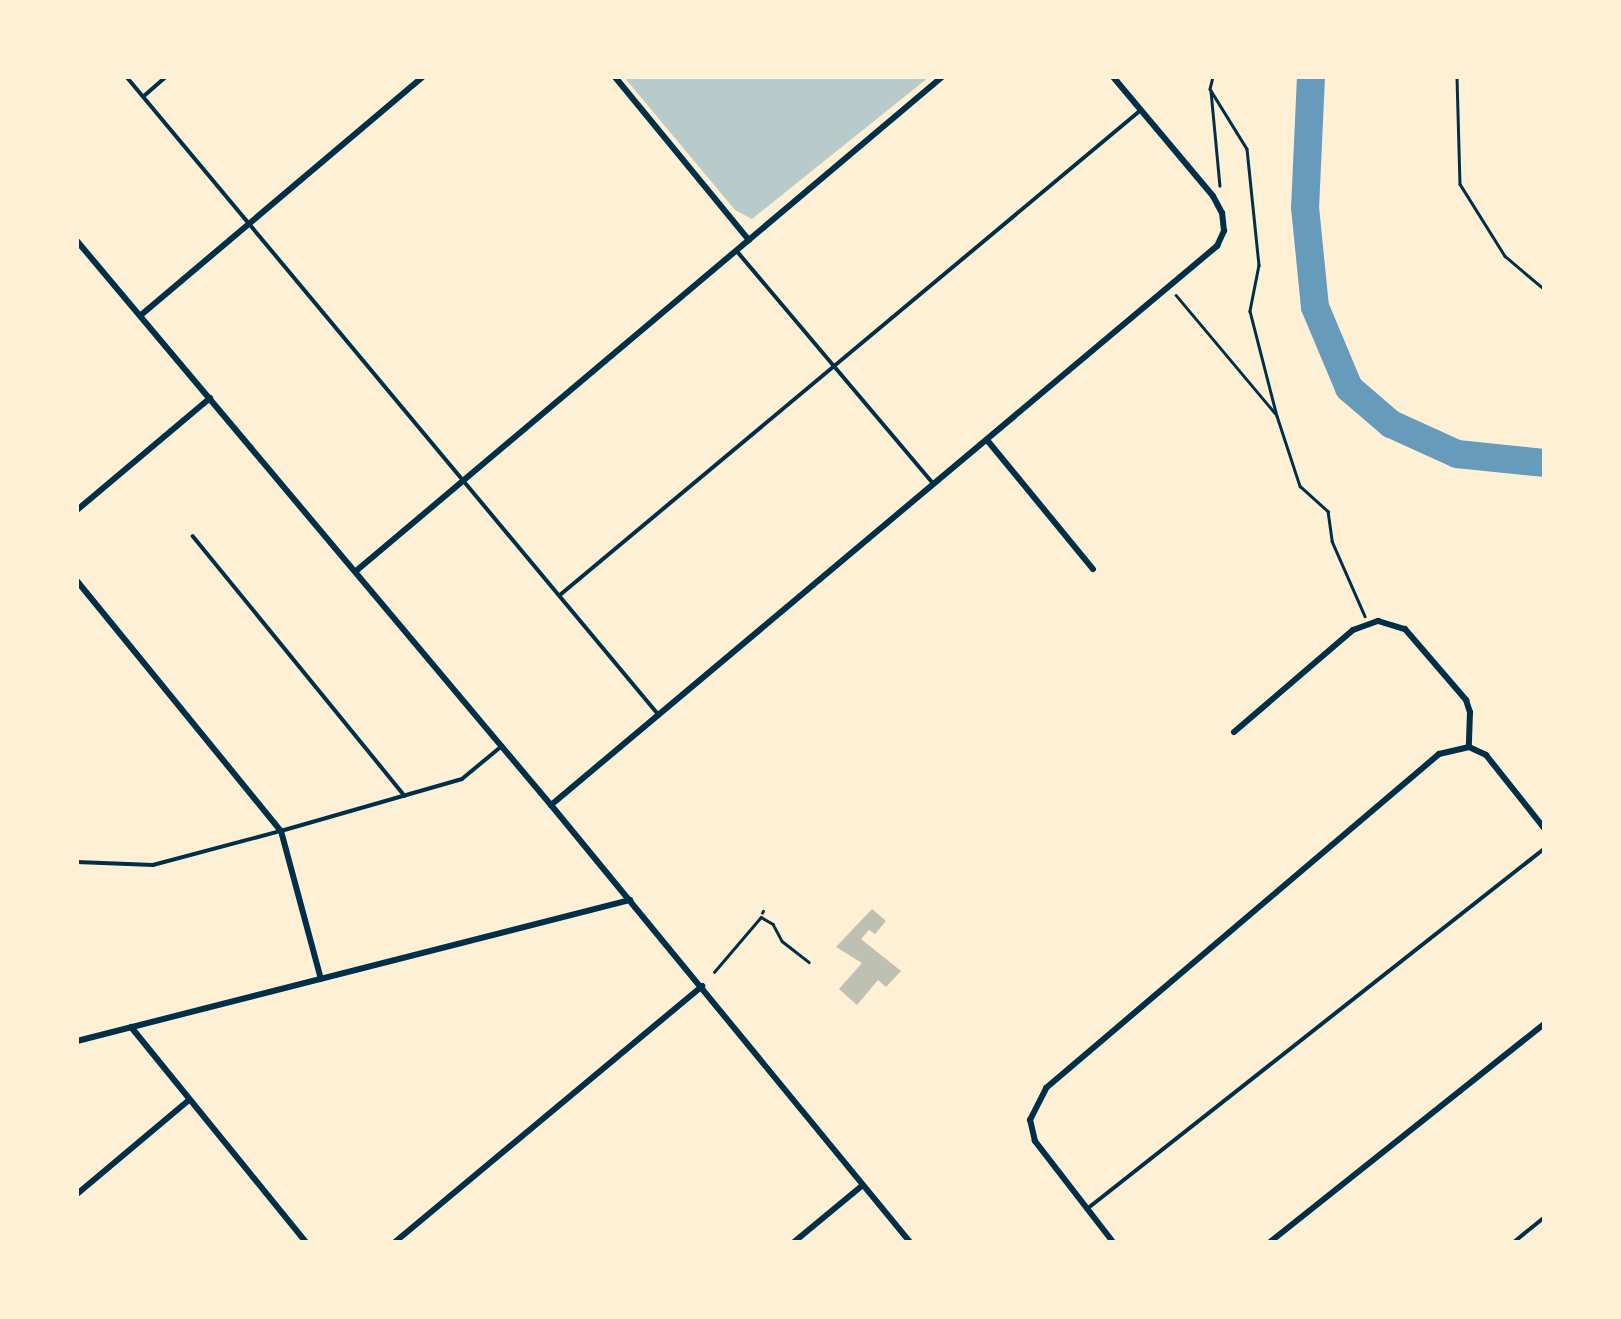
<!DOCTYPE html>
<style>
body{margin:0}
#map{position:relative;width:1621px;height:1319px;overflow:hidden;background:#fdf0d5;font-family:"Zilla Slab",serif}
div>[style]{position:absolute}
.green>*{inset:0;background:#b9caca}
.river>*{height:28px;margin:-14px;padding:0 14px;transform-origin:14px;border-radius:14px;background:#669bbc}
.building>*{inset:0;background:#bec0b2}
.path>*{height:2.5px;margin:-1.25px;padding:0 1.25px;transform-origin:1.25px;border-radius:1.25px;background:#003049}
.service>*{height:3.5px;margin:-1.75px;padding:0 1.75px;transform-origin:1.75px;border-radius:1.75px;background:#003049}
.minor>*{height:6px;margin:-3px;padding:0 3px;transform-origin:3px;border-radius:3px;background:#003049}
span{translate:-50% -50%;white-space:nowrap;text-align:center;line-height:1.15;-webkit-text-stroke:5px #fdf0d5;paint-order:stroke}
.frame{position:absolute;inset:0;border:79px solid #fdf0d5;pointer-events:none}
</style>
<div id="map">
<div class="green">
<div style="clip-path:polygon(624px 77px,929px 77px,752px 219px,735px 210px)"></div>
</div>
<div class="river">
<div style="left:1311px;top:77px;width:130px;rotate:92.6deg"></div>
<div style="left:1305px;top:207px;width:100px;rotate:84.3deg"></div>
<div style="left:1315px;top:307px;width:88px;rotate:67.2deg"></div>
<div style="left:1349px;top:388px;width:55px;rotate:40.6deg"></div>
<div style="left:1391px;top:424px;width:72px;rotate:24.4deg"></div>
<div style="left:1457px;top:454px;width:87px;rotate:5.9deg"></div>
</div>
<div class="building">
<div style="clip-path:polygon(872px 909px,886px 921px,875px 934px,869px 930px,861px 939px,901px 971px,886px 987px,878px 980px,857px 1005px,839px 989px,862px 963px,836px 947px)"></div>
</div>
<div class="path">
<div style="left:1213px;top:77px;width:12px;rotate:104deg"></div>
<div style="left:1210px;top:89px;width:70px;rotate:58.3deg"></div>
<div style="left:1247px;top:149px;width:117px;rotate:84.1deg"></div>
<div style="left:1259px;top:265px;width:47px;rotate:101.1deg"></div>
<div style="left:1250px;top:311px;width:108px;rotate:75.6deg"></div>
<div style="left:1277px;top:416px;width:74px;rotate:71.8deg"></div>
<div style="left:1300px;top:486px;width:38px;rotate:42deg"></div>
<div style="left:1328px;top:511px;width:30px;rotate:82deg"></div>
<div style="left:1332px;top:541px;width:82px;rotate:66.3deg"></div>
<div style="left:1457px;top:77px;width:107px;rotate:88.4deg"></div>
<div style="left:1460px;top:184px;width:85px;rotate:58deg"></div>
<div style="left:1505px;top:256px;width:51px;rotate:40.2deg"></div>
<div style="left:1211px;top:91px;width:95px;rotate:84.6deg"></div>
<div style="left:1176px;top:295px;width:154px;rotate:50deg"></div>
<div style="left:762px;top:913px;width:2px;rotate:-63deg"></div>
<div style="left:714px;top:972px;width:72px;rotate:-49.5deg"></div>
<div style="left:761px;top:917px;width:14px;rotate:30deg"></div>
<div style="left:773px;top:924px;width:19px;rotate:62deg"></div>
<div style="left:782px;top:941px;width:34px;rotate:38deg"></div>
</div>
<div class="service">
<div style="left:127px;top:77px;width:831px;rotate:50.18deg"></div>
<div style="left:144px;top:96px;width:29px;rotate:-41deg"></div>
<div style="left:737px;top:251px;width:304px;rotate:49.8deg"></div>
<div style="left:193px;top:536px;width:335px;rotate:50.8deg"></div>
<div style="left:560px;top:595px;width:757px;rotate:-39.85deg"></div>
<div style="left:77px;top:862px;width:76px;rotate:2.3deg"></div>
<div style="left:153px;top:865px;width:132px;rotate:-14.9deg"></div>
<div style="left:281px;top:831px;width:188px;rotate:-16deg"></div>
<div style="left:462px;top:779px;width:52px;rotate:-39.5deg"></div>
<div style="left:1087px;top:1209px;width:582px;rotate:-38.23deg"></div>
<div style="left:1514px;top:1242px;width:38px;rotate:-39deg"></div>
</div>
<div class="minor">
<div style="left:615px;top:77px;width:211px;rotate:50.6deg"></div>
<div style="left:77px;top:241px;width:737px;rotate:49.96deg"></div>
<div style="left:551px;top:805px;width:566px;rotate:50.6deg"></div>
<div style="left:141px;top:315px;width:369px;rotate:-40.2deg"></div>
<div style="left:987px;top:440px;width:167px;rotate:50.6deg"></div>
<div style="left:77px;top:510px;width:174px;rotate:-40.1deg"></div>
<div style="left:356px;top:571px;width:766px;rotate:-40.13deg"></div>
<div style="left:77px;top:581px;width:323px;rotate:50.8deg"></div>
<div style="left:281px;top:831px;width:153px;rotate:74.9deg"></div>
<div style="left:1234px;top:732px;width:157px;rotate:-40.6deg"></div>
<div style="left:1353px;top:630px;width:27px;rotate:-20deg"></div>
<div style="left:1378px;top:621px;width:28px;rotate:17deg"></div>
<div style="left:1405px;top:629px;width:94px;rotate:49.3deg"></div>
<div style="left:1466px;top:700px;width:13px;rotate:72deg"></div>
<div style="left:1470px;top:712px;width:35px;rotate:92deg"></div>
<div style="left:551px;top:805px;width:870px;rotate:-40.01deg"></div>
<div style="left:1217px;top:246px;width:17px;rotate:-65deg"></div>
<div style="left:1224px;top:231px;width:18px;rotate:-96deg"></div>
<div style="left:1222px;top:213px;width:19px;rotate:-118deg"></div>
<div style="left:1213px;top:196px;width:155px;rotate:-130deg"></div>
<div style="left:131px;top:1027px;width:277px;rotate:50.9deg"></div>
<div style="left:77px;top:1041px;width:571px;rotate:-14.3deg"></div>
<div style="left:77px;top:1194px;width:145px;rotate:-40deg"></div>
<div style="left:395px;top:1242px;width:400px;rotate:-39.8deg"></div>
<div style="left:794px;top:1242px;width:89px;rotate:-39.6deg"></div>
<div style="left:1113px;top:1242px;width:128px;rotate:-127.7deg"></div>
<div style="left:1035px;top:1141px;width:22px;rotate:-103deg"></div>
<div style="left:1030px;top:1120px;width:36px;rotate:-63deg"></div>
<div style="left:1046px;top:1088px;width:516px;rotate:-40.36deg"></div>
<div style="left:1439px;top:754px;width:31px;rotate:-13deg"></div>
<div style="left:1469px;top:747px;width:19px;rotate:25deg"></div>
<div style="left:1486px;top:755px;width:93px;rotate:51.5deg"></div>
<div style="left:1270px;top:1242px;width:350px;rotate:-38.5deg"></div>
</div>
<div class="frame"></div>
</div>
